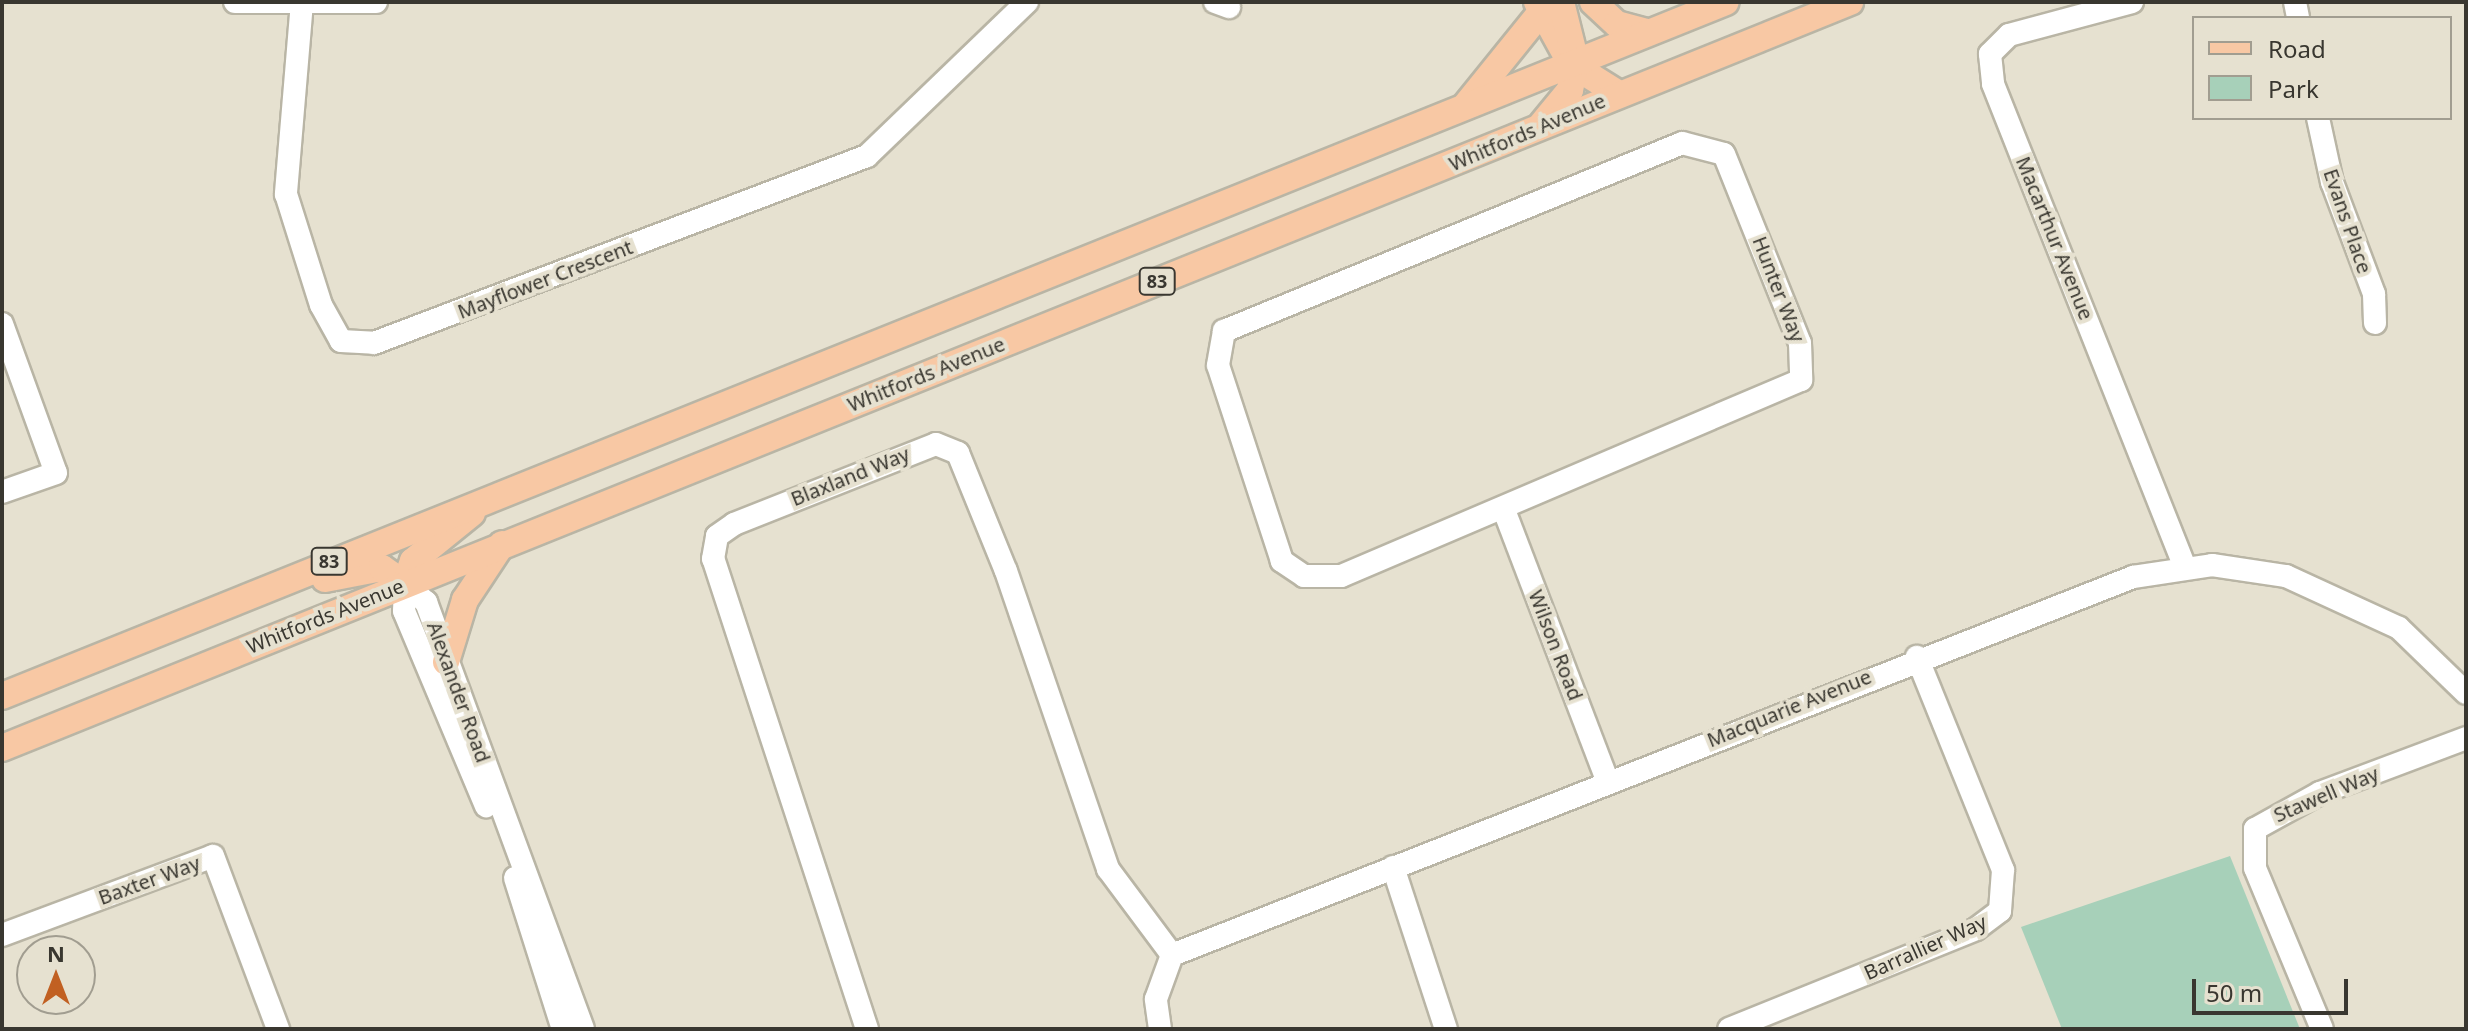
<!DOCTYPE html>
<style>
body{margin:0}
#map{position:relative;width:2468px;height:1031px;overflow:hidden;background:#e6e1d0;font-family:"Noto Sans",sans-serif}
div>[style]{position:absolute}
.green>*{inset:0;background:#a7d0b9}
.roads{filter:drop-shadow(2px 0 #b9b5a5) drop-shadow(-2px 0 #b9b5a5) drop-shadow(0 2px #b9b5a5) drop-shadow(0 -2px #b9b5a5)}
.minor>*{height:22px;margin:-11px;padding:0 11px;transform-origin:11px;border-radius:11px;background:#fff}
.major>*{height:26px;margin:-13px;padding:0 13px;transform-origin:13px;border-radius:13px;background:#f8c8a4}
span{translate:-50% -50%;white-space:nowrap;text-align:center;line-height:1.15;-webkit-text-stroke:8px #e6e1d0;paint-order:stroke}
.shield-label span{padding:2px 6px;background:#e6e1d0;border:2px solid;border-radius:6px;-webkit-text-stroke-width:0}
.shield-label{font-size:18px;color:#393730;font-weight:700}
.street-label{font-size:20px;color:#393730}
.frame{position:absolute;inset:0;border:4px solid #393730;pointer-events:none}
.legend{position:absolute;left:2192px;top:16px;width:260px;height:104px;box-sizing:border-box;background:#e6e1d0;border:2px solid #a19d90;margin:0;padding:10px 14px;list-style:none;font-size:24px;color:#393730}
.legend li{display:flex;align-items:center;gap:16px;height:40px}
.legend b{width:40px;border:2px solid #a19d90}
.north{position:absolute;left:16px;top:935px;width:80px;height:80px;box-sizing:border-box;background:#e6e1d0;border:2px solid #a19d90;border-radius:50%;rotate:0deg;font-size:22px;font-weight:700;line-height:32px;text-align:center;color:#393730}
.north::after{content:'';display:block;margin:auto;width:28px;height:36px;background:#c16022;clip-path:polygon(50% 0,100% 100%,50% 72%,0 100%)}
.scale{position:absolute;left:2192px;top:979px;width:156px;height:36px;box-sizing:border-box;border:4px solid #393730;border-top:0;padding-left:10px;font-size:24px;line-height:28px;white-space:nowrap;color:#393730;-webkit-text-stroke:6px #e6e1d0;paint-order:stroke}
</style>
<div id="map">
<div class="green">
<div style="clip-path:polygon(2230px 856px,2300px 1029px,2062px 1029px,2021px 927px)"></div>
</div>
<div class="roads">
<div class="minor">
<div style="left:235px;top:2px;width:141px"></div>
<div style="left:302px;top:2px;width:193px;rotate:94.8deg"></div>
<div style="left:286px;top:194px;width:116px;rotate:72.5deg"></div>
<div style="left:321px;top:305px;width:41px;rotate:60.9deg"></div>
<div style="left:341px;top:341px;width:33px;rotate:3deg"></div>
<div style="left:374px;top:343px;width:527px;rotate:-20.77deg"></div>
<div style="left:867px;top:156px;width:222px;rotate:-43.9deg"></div>
<div style="left:1215px;top:2px;width:15px;rotate:20deg"></div>
<div style="left:2132px;top:2px;width:127px;rotate:165deg"></div>
<div style="left:2009px;top:35px;width:27px;rotate:135deg"></div>
<div style="left:1990px;top:54px;width:30px;rotate:84deg"></div>
<div style="left:1993px;top:84px;width:518px;rotate:68.34deg"></div>
<div style="left:2295px;top:2px;width:16px;rotate:79deg"></div>
<div style="left:2318px;top:118px;width:66px;rotate:77.7deg"></div>
<div style="left:2332px;top:182px;width:120px;rotate:69.4deg"></div>
<div style="left:2374px;top:294px;width:29px;rotate:88deg"></div>
<div style="left:1682px;top:143px;width:43px;rotate:14.7deg"></div>
<div style="left:1724px;top:154px;width:204px;rotate:68.1deg"></div>
<div style="left:1800px;top:343px;width:37px;rotate:88deg"></div>
<div style="left:1801px;top:380px;width:500px;rotate:156.92deg"></div>
<div style="left:1341px;top:576px;width:37px;rotate:180deg"></div>
<div style="left:1304px;top:576px;width:27px;rotate:-146deg"></div>
<div style="left:1282px;top:561px;width:206px;rotate:-108.1deg"></div>
<div style="left:1218px;top:365px;width:35px;rotate:-80deg"></div>
<div style="left:1224px;top:331px;width:495px;rotate:-22.3deg"></div>
<div style="left:2px;top:324px;width:158px;rotate:70.1deg"></div>
<div style="left:56px;top:473px;width:57px;rotate:160.6deg"></div>
<div style="left:1504px;top:510px;width:289px;rotate:69.1deg"></div>
<div style="left:405px;top:584px;width:28px;rotate:41deg"></div>
<div style="left:426px;top:602px;width:455px;rotate:69.8deg"></div>
<div style="left:405px;top:584px;width:27px;rotate:92deg"></div>
<div style="left:404px;top:611px;width:212px;rotate:67.2deg"></div>
<div style="left:1393px;top:867px;width:170px;rotate:71.9deg"></div>
<div style="left:515px;top:878px;width:158px;rotate:72.4deg"></div>
<div style="left:2px;top:935px;width:225px;rotate:-20.5deg"></div>
<div style="left:213px;top:856px;width:185px;rotate:69.4deg"></div>
<div style="left:867px;top:1029px;width:495px;rotate:-108.1deg"></div>
<div style="left:713px;top:559px;width:23px;rotate:-80deg"></div>
<div style="left:717px;top:536px;width:21px;rotate:-35deg"></div>
<div style="left:734px;top:524px;width:217px;rotate:-21.6deg"></div>
<div style="left:936px;top:444px;width:24px;rotate:22deg"></div>
<div style="left:958px;top:453px;width:127px;rotate:67.9deg"></div>
<div style="left:1006px;top:571px;width:315px;rotate:71.1deg"></div>
<div style="left:1108px;top:869px;width:107px;rotate:53.3deg"></div>
<div style="left:1160px;top:1029px;width:30px;rotate:-98deg"></div>
<div style="left:1156px;top:999px;width:47px;rotate:-70deg"></div>
<div style="left:1172px;top:955px;width:1033px;rotate:-21.47deg"></div>
<div style="left:2133px;top:577px;width:80px;rotate:-8.6deg"></div>
<div style="left:2212px;top:565px;width:75px;rotate:8.5deg"></div>
<div style="left:2286px;top:576px;width:124px;rotate:24.7deg"></div>
<div style="left:2399px;top:628px;width:93px;rotate:44.1deg"></div>
<div style="left:1729px;top:1029px;width:266px;rotate:-22deg"></div>
<div style="left:1976px;top:929px;width:30px;rotate:-37deg"></div>
<div style="left:2000px;top:911px;width:41px;rotate:-85.8deg"></div>
<div style="left:2003px;top:870px;width:230px;rotate:-112deg"></div>
<div style="left:2322px;top:1029px;width:174px;rotate:-112.6deg"></div>
<div style="left:2255px;top:868px;width:39px;rotate:-90deg"></div>
<div style="left:2255px;top:829px;width:74px;rotate:-29deg"></div>
<div style="left:2320px;top:793px;width:156px;rotate:-20.6deg"></div>
</div>
<div class="major">
<div style="left:1537px;top:2px;width:71px;rotate:61.3deg"></div>
<div style="left:1571px;top:64px;width:57px;rotate:32deg"></div>
<div style="left:1593px;top:2px;width:33px;rotate:43deg"></div>
<div style="left:1617px;top:24px;width:31px;rotate:15deg"></div>
<div style="left:1466px;top:105px;width:119px;rotate:-51.1deg"></div>
<div style="left:1542px;top:124px;width:44px;rotate:-50.5deg"></div>
<div style="left:1570px;top:90px;width:29px;rotate:-78deg"></div>
<div style="left:1576px;top:62px;width:62px;rotate:-104deg"></div>
<div style="left:325px;top:579px;width:58px;rotate:-10.9deg"></div>
<div style="left:382px;top:568px;width:28px;rotate:35deg"></div>
<div style="left:405px;top:584px;width:24px;rotate:-71deg"></div>
<div style="left:413px;top:561px;width:76px;rotate:-39.1deg"></div>
<div style="left:446px;top:662px;width:65px;rotate:-73deg"></div>
<div style="left:465px;top:600px;width:67px;rotate:-56.5deg"></div>
<div style="left:2px;top:696px;width:1858px;rotate:-21.93deg"></div>
<div style="left:2px;top:748px;width:1993px;rotate:-21.98deg"></div>
</div>
</div>
<div class="shield-label">
<span style="left:1157px;top:281px">83</span>
<span style="left:329px;top:561px">83</span>
</div>
<div class="street-label">
<span style="left:1527px;top:132px;rotate:-23deg">Whitfords Avenue</span>
<span style="left:2348px;top:221px;rotate:71deg">Evans Place</span>
<span style="left:2055px;top:238px;rotate:68deg">Macarthur Avenue</span>
<span style="left:545px;top:279px;rotate:-21deg">Mayflower Crescent</span>
<span style="left:1779px;top:289px;rotate:69deg">Hunter Way</span>
<span style="left:926px;top:374px;rotate:-22deg">Whitfords Avenue</span>
<span style="left:850px;top:476px;rotate:-22deg">Blaxland Way</span>
<span style="left:325px;top:616px;rotate:-22deg">Whitfords Avenue</span>
<span style="left:1556px;top:645px;rotate:69deg">Wilson Road</span>
<span style="left:459px;top:692px;rotate:70deg">Alexander Road</span>
<span style="left:1789px;top:708px;rotate:-22deg">Macquarie Avenue</span>
<span style="left:2326px;top:794px;rotate:-23deg">Stawell Way</span>
<span style="left:149px;top:880px;rotate:-20deg">Baxter Way</span>
<span style="left:1925px;top:947px;rotate:-24deg">Barrallier Way</span>
</div>
<div class="frame"></div>
<ul class="legend">
<li><b style="height:10px;background:#f8c8a4"></b>Road</li>
<li><b style="height:22px;background:#a7d0b9"></b>Park</li>
</ul>
<div class="north">N</div>
<div class="scale">50 m</div>
</div>
